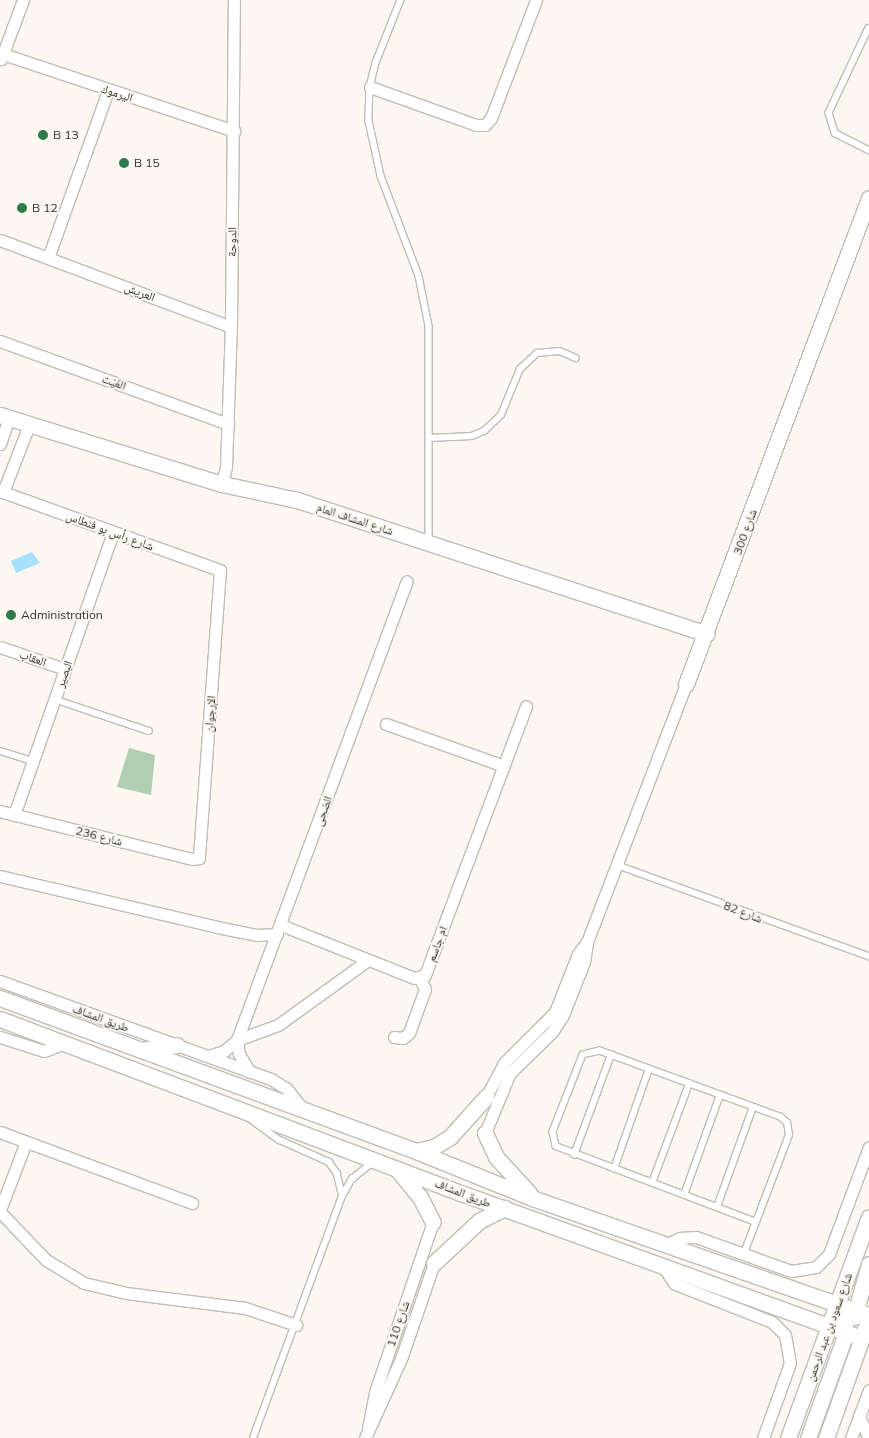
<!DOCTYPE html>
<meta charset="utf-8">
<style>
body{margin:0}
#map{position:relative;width:869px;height:1438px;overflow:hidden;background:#fcf8f1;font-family:Mulish,"Noto Naskh Arabic",sans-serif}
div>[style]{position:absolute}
.green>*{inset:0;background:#b0cfb1}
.water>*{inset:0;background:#a6e0fb}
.roads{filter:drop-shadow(1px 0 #c0bcb6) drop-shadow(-1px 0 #c0bcb6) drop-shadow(0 1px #c0bcb6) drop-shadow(0 -1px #c0bcb6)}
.lane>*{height:5.5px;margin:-2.75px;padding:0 2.75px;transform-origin:2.75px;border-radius:2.75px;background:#fff}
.street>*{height:11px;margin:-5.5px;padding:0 5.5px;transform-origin:5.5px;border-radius:5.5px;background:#fff}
.secondary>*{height:15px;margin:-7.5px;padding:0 7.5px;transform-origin:7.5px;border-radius:7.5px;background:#fff}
.dots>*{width:14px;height:14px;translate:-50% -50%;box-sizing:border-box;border:2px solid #fcf8f1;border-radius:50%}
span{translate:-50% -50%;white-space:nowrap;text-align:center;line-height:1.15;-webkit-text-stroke:4px #fcf8f1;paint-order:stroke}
.street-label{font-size:12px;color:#32312e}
.poi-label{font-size:12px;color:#32312e}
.left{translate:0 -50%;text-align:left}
</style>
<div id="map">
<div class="green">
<div style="clip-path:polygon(129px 748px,155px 755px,151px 795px,117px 787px)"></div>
</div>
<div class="water">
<div style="clip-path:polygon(32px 552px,40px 563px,16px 573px,11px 561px)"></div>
</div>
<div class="roads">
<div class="lane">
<div style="left:401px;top:0;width:68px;rotate:111.6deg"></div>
<div style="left:376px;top:63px;width:25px;rotate:104deg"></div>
<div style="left:370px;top:87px;width:34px;rotate:92deg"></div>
<div style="left:369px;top:121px;width:56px;rotate:77.7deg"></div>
<div style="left:381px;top:176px;width:107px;rotate:69.2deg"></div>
<div style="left:419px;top:276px;width:51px;rotate:78.7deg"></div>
<div style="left:429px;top:326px;width:215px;rotate:90deg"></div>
<div style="left:869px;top:28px;width:94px;rotate:115.2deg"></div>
<div style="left:829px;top:113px;width:21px;rotate:73deg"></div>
<div style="left:835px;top:133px;width:38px;rotate:27deg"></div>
<div style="left:429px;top:438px;width:43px;rotate:-2.7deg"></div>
<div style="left:472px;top:436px;width:13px;rotate:-23deg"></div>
<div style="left:484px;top:431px;width:23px;rotate:-43deg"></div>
<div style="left:501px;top:415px;width:50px;rotate:-67.6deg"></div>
<div style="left:520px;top:369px;width:23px;rotate:-43deg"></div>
<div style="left:537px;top:353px;width:23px;rotate:-5deg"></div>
<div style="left:560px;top:351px;width:17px;rotate:24deg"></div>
<div style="left:54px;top:699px;width:100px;rotate:18.6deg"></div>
<div style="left:0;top:751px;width:34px;rotate:17deg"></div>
<div style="left:617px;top:865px;width:268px;rotate:19.9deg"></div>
<div style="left:252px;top:1120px;width:34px;rotate:36deg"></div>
<div style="left:280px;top:1140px;width:54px;rotate:24.2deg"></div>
<div style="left:329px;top:1162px;width:14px;rotate:54deg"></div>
<div style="left:337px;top:1173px;width:21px;rotate:76deg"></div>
<div style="left:574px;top:1155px;width:107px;rotate:-69.7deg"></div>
<div style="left:614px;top:1169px;width:106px;rotate:-70.7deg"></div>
<div style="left:652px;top:1183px;width:106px;rotate:-69.5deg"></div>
<div style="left:684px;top:1195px;width:106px;rotate:-70.2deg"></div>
<div style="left:717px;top:1207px;width:106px;rotate:-70.2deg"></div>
<div style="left:744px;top:1253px;width:33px;rotate:-69deg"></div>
<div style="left:756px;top:1222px;width:93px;rotate:-69.2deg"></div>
<div style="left:789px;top:1135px;width:12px;rotate:-99deg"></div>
<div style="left:787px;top:1123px;width:9px;rotate:-139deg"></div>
<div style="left:780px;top:1117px;width:192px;rotate:-159.9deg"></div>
<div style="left:600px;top:1051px;width:17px;rotate:167deg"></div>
<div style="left:583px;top:1055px;width:83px;rotate:111.3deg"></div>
<div style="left:553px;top:1132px;width:14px;rotate:78deg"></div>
<div style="left:556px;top:1146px;width:214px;rotate:20.8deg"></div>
<div style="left:253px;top:1438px;width:258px;rotate:-69.8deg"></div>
<div style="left:342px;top:1196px;width:20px;rotate:-60deg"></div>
<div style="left:352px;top:1179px;width:26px;rotate:-39deg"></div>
</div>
<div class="street">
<div style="left:0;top:53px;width:247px;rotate:18.4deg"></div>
<div style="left:1px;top:59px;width:63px;rotate:-69.6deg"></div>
<div style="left:370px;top:87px;width:113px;rotate:19.7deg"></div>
<div style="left:476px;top:125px;width:9px"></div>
<div style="left:485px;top:125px;width:9px;rotate:-49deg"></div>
<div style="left:491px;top:118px;width:126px;rotate:-69.1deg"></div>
<div style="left:0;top:240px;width:247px;rotate:20.6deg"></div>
<div style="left:48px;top:258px;width:178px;rotate:-70.3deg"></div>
<div style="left:0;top:341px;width:243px;rotate:20deg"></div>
<div style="left:0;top:444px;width:28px;rotate:-71deg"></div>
<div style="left:222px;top:484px;width:17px;rotate:-77deg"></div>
<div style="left:226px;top:467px;width:140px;rotate:-88deg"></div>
<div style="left:231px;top:327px;width:327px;rotate:-89.5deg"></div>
<div style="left:0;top:491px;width:234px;rotate:19.8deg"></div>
<div style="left:220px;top:570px;width:289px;rotate:94.2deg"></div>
<div style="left:199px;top:858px;width:7px;rotate:172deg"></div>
<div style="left:192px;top:859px;width:198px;rotate:-166deg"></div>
<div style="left:3px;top:492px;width:72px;rotate:-68.8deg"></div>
<div style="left:0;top:647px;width:69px;rotate:18.7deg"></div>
<div style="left:386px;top:724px;width:125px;rotate:19.6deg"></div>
<div style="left:14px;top:815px;width:300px;rotate:-70.7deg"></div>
<div style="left:0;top:876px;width:223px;rotate:13.2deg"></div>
<div style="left:217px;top:927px;width:41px;rotate:11.3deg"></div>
<div style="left:257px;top:935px;width:20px;rotate:-3deg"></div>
<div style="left:281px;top:925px;width:143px;rotate:21.7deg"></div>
<div style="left:414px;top:978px;width:11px;rotate:-15deg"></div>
<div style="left:425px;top:975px;width:287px;rotate:-69.4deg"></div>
<div style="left:0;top:981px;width:288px;rotate:19.9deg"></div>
<div style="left:271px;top:1079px;width:19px;rotate:32deg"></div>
<div style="left:287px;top:1089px;width:28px;rotate:52deg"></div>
<div style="left:0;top:1037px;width:46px;rotate:17.7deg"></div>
<div style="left:44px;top:1051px;width:22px;rotate:-21deg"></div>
<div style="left:394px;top:1037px;width:9px;rotate:6deg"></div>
<div style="left:403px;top:1038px;width:8px;rotate:-40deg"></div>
<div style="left:409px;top:1033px;width:47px;rotate:-70deg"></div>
<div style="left:425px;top:989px;width:11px;rotate:-117deg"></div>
<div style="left:237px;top:1040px;width:44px;rotate:-20.1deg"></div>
<div style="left:278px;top:1025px;width:111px;rotate:-35.8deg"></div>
<div style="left:237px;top:1040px;width:14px;rotate:82deg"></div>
<div style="left:239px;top:1054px;width:21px;rotate:59deg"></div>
<div style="left:208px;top:1056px;width:17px;rotate:-17deg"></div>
<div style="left:224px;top:1051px;width:17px;rotate:-40deg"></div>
<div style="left:237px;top:1040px;width:489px;rotate:-69.7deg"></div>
<div style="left:486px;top:1097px;width:38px;rotate:-62deg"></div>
<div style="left:504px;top:1063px;width:72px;rotate:-45deg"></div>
<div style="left:555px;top:1012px;width:62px;rotate:-68.4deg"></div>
<div style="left:578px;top:954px;width:14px;rotate:-54deg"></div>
<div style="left:0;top:1132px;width:205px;rotate:20.3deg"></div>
<div style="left:485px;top:1133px;width:65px;rotate:-67.4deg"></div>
<div style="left:510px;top:1073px;width:59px;rotate:-44.3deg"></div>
<div style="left:552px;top:1032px;width:20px;rotate:-57deg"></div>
<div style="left:563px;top:1015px;width:57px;rotate:-68.4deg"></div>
<div style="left:584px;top:962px;width:20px;rotate:-81deg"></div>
<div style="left:587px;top:942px;width:276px;rotate:-69deg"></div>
<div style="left:0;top:1210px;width:73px;rotate:-69.1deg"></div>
<div style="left:0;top:1212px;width:66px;rotate:46.2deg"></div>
<div style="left:46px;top:1260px;width:44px;rotate:31.2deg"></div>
<div style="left:84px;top:1283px;width:43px;rotate:13.4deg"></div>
<div style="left:126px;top:1293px;width:120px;rotate:7.2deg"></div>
<div style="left:245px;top:1308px;width:54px;rotate:18.4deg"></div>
<div style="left:666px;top:1245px;width:16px;rotate:-27deg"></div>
<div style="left:680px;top:1238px;width:16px;rotate:-4deg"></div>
<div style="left:696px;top:1237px;width:101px;rotate:19.7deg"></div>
<div style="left:791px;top:1271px;width:25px;rotate:-9deg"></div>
<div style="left:816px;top:1267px;width:18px;rotate:-45deg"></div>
<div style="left:829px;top:1254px;width:114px;rotate:-69.5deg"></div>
<div style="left:662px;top:1265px;width:23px;rotate:56deg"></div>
<div style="left:675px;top:1284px;width:104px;rotate:21.4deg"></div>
<div style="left:772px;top:1322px;width:18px;rotate:45deg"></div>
<div style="left:785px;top:1335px;width:28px;rotate:80deg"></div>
<div style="left:790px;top:1363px;width:80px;rotate:109.8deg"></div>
<div style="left:859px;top:1416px;width:24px;rotate:66deg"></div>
<div style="left:368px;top:1428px;width:37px;rotate:-79deg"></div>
<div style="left:375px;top:1392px;width:180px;rotate:-71.2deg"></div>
<div style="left:365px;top:1438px;width:87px;rotate:-65.5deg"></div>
<div style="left:401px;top:1359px;width:102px;rotate:-71deg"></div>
<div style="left:851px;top:1438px;width:51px;rotate:-69.4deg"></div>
</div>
<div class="secondary">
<div style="left:0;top:415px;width:232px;rotate:17.3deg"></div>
<div style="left:222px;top:484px;width:77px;rotate:12deg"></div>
<div style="left:297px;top:500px;width:431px;rotate:18.1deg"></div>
<div style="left:686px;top:684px;width:519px;rotate:-69.37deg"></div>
<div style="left:0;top:998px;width:443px;rotate:20.2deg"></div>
<div style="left:416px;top:1151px;width:128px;rotate:22deg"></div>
<div style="left:535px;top:1199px;width:354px;rotate:19.2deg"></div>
<div style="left:0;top:1019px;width:493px;rotate:20.7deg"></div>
<div style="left:461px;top:1193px;width:426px;rotate:19.9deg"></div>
<div style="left:141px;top:1050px;width:36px;rotate:-8deg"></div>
<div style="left:485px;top:1133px;width:26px;rotate:65deg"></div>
<div style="left:496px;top:1157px;width:49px;rotate:47.5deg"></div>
<div style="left:416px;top:1151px;width:18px;rotate:-13deg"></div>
<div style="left:434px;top:1147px;width:19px;rotate:-32deg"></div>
<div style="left:450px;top:1137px;width:54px;rotate:-48deg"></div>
<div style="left:397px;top:1169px;width:36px;rotate:51deg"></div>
<div style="left:420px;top:1197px;width:28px;rotate:63deg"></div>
<div style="left:434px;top:1263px;width:62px;rotate:-43deg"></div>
<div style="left:479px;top:1221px;width:29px;rotate:-27deg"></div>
<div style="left:854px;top:1317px;width:55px;rotate:-74.2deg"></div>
<div style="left:788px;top:1438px;width:235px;rotate:-69.9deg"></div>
<div style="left:808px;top:1438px;width:109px;rotate:-70.1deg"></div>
<div style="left:845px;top:1336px;width:14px;rotate:-90deg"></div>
<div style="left:845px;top:1322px;width:21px;rotate:-113deg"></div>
<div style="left:826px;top:1438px;width:127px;rotate:-70.3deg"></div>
</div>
</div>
<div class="dots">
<div style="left:43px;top:135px;background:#2d7a4a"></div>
<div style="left:124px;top:163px;background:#2d7a4a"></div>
<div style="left:22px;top:208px;background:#2d7a4a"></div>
<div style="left:11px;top:615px;background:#2d7a4a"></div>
</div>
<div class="street-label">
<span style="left:117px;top:93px;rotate:18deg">اليرموك</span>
<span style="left:232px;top:242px;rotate:-89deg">الدوحة</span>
<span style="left:140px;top:292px;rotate:21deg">العريش</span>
<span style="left:114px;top:382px;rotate:20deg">الغَيْث</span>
<span style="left:355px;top:519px;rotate:18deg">شارع المشاف العام</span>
<span style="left:110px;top:531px;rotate:20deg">شارع رأس بو فنطاس</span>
<span style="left:745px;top:532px;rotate:-70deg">شارع 300</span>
<span style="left:33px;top:658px;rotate:19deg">العقاب</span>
<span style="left:64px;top:674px;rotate:-70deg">البصير</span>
<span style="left:210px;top:714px;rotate:-86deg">الإرجوان</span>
<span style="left:323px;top:811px;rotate:-70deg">الضحى</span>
<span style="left:99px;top:836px;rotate:14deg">شارع 236</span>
<span style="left:743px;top:912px;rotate:21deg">شارع 82</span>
<span style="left:437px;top:944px;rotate:-69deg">ام جاسم</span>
<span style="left:101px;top:1018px;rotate:20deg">طريق المشاف</span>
<span style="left:463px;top:1193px;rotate:21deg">طريق المشاف</span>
<span style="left:398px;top:1324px;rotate:-71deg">شارع 110</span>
<span style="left:829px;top:1327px;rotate:-70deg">شارع سعود بن عبد الرحمن</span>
</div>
<div class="poi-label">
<span class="left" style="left:53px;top:135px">B 13</span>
<span class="left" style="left:134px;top:163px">B 15</span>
<span class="left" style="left:32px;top:208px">B 12</span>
<span class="left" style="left:21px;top:615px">Administration</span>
</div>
</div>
